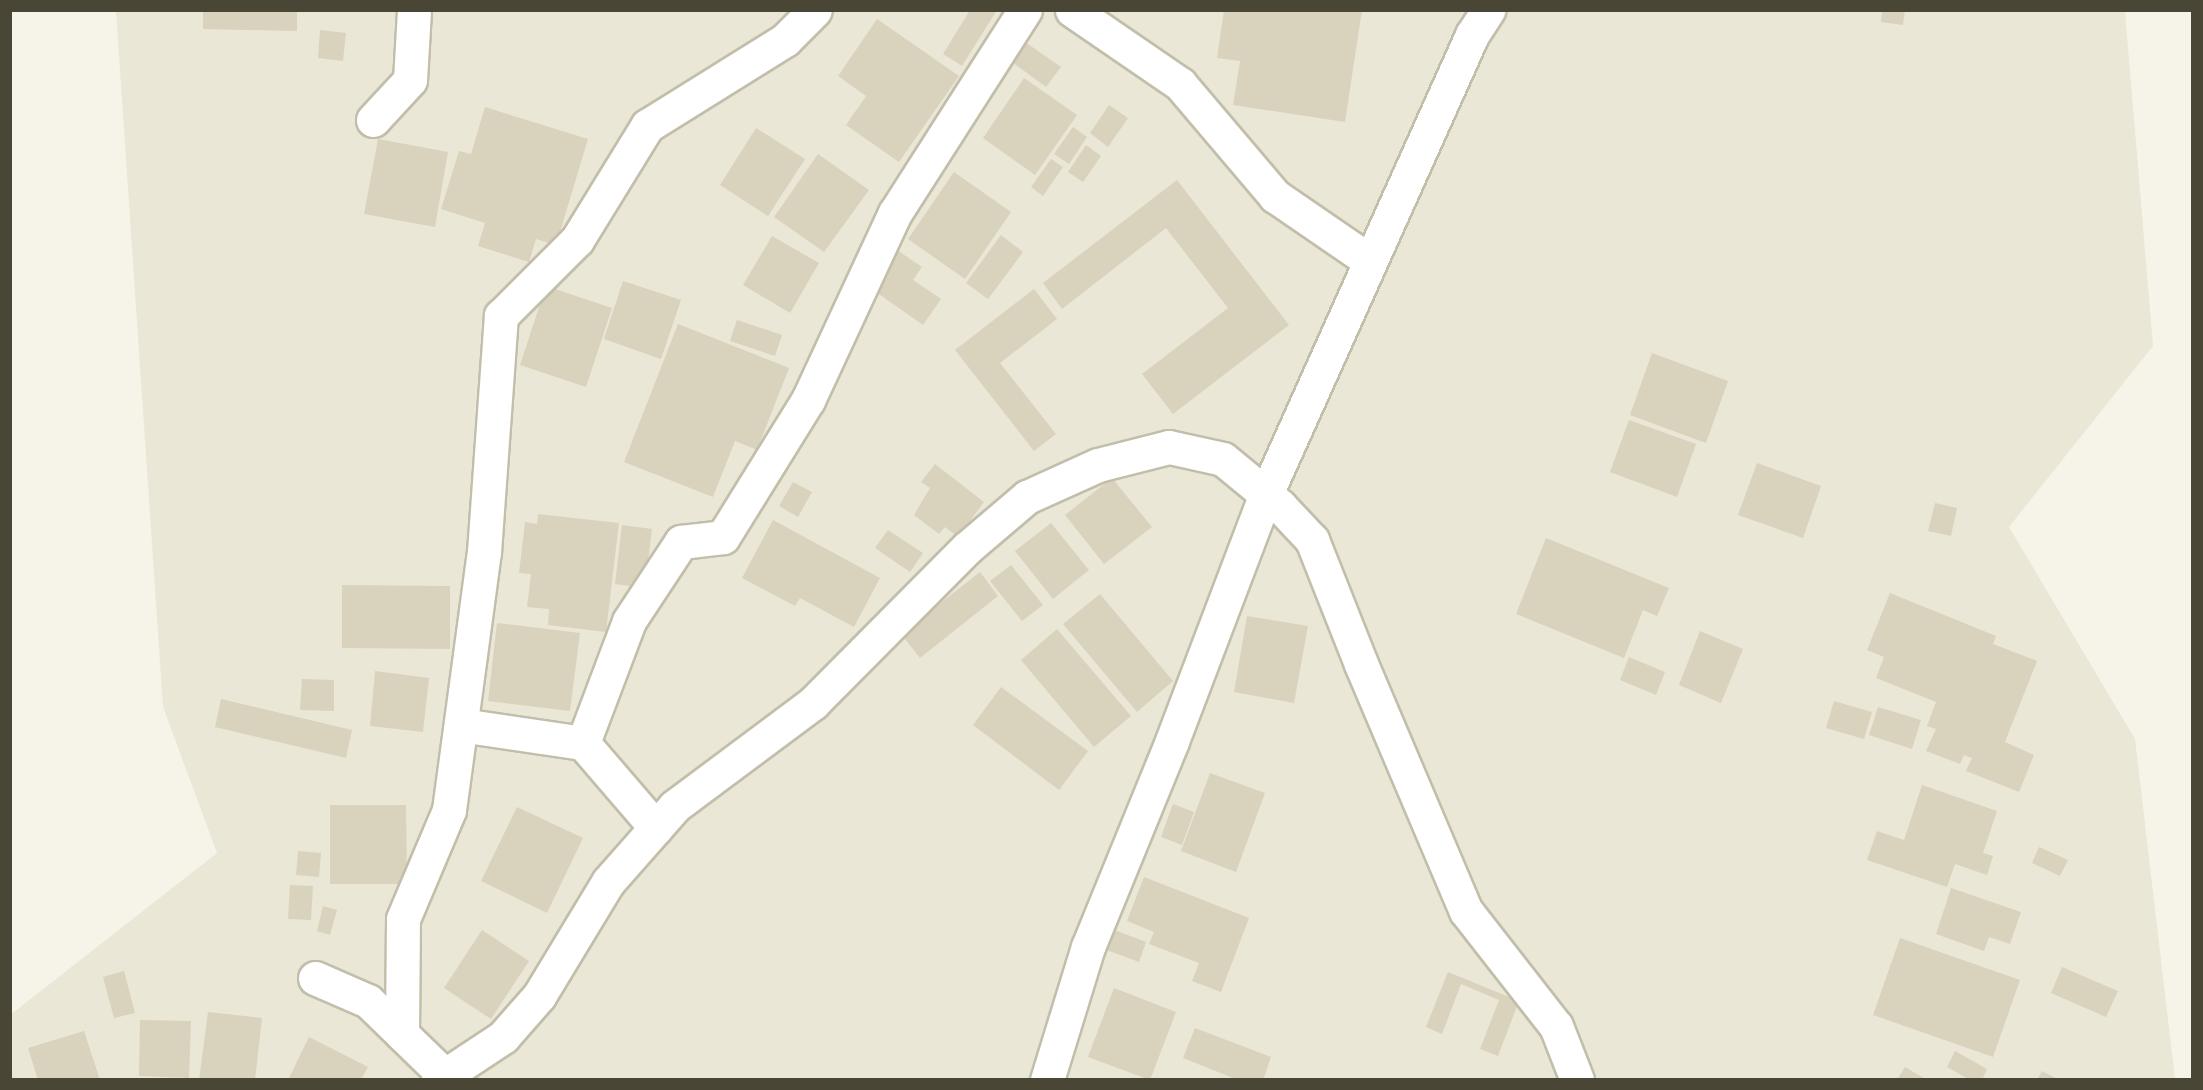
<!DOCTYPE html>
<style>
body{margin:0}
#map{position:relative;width:2203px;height:1090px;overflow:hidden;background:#f6f4e9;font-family:Barlow,sans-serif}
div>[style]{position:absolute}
.residential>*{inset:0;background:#eae7d7}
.building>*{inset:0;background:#d9d2bd}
.roads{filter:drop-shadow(2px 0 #c2beaa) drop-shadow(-2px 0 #c2beaa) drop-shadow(0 2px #c2beaa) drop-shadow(0 -2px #c2beaa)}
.street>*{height:33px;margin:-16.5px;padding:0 16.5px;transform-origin:16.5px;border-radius:16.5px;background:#fff}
span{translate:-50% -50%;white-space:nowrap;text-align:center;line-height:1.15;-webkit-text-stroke:5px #fff;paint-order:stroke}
.frame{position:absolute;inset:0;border:12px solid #4a4636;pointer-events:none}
</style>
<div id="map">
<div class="residential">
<div style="clip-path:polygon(116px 11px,2125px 11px,2153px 346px,2009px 527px,2135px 739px,2175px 1079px,11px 1080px,10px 1015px,217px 853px,163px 707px)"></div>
</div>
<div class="building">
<div style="clip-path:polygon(203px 10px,297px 10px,297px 31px,203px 29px)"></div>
<div style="clip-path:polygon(970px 10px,997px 10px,962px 66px,943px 54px)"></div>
<div style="clip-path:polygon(1224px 10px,1362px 10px,1345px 122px,1233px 105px,1240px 61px,1217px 58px)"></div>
<div style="clip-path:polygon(1882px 10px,1905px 10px,1903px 25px,1881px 22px)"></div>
<div style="clip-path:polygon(877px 19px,959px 76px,899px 162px,846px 125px,866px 96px,838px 76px)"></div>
<div style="clip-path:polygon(320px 30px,346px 33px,343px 61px,318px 58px)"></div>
<div style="clip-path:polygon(1025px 42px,1061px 67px,1046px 87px,1012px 62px)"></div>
<div style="clip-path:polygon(1024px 78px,1077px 115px,1035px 175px,983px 138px)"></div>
<div style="clip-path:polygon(1109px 105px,1128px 118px,1108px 147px,1090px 133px)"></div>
<div style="clip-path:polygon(485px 107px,588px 139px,556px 245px,536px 239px,529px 262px,478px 246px,485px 223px,441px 209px,459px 151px,471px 154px)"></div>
<div style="clip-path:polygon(1073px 127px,1087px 137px,1069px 164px,1054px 154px)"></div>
<div style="clip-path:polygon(756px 128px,805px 159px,768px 216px,720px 185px)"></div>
<div style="clip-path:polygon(378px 139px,448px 152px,435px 227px,364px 214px)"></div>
<div style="clip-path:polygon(1086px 145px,1101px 156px,1083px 182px,1068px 172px)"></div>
<div style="clip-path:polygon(818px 154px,869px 190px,824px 252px,774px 217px)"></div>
<div style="clip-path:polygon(1051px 159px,1063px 167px,1043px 196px,1031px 187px)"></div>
<div style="clip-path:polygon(954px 172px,1011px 212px,965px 279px,908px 239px)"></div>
<div style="clip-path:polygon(1177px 180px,1289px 325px,1173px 414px,1142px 374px,1228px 308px,1166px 228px,1062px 309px,1043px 283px)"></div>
<div style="clip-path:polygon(1001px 235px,1023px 252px,988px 299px,966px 283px)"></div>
<div style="clip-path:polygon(772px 236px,819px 263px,790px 313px,743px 285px)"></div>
<div style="clip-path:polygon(894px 248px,922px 267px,913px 280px,941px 299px,923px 325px,876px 292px,888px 276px,879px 270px)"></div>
<div style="clip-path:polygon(623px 281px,681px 300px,661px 359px,604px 339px)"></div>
<div style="clip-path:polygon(546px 286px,612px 308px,586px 387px,520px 365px)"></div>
<div style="clip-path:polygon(1034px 289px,1057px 319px,1000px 363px,1056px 434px,1034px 451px,955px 350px)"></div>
<div style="clip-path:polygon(737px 320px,782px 335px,775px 356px,730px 341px)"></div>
<div style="clip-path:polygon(678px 324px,789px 368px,757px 450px,735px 441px,713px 497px,624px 462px)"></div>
<div style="clip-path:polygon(1652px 353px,1728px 381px,1706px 443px,1630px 415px)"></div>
<div style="clip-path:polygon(1629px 420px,1696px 444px,1677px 497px,1610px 472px)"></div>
<div style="clip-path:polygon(1757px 463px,1821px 486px,1803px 538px,1738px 515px)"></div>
<div style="clip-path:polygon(935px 464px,984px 502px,958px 537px,945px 527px,939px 534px,914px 515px,930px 488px,921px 482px)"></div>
<div style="clip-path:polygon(1112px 478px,1152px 527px,1104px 564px,1065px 515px)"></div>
<div style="clip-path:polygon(793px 482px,812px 492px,798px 517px,779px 506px)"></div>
<div style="clip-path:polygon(1935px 503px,1957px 508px,1951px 536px,1928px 531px)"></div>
<div style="clip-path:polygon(538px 514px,619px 523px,606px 632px,548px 625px,549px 609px,527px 607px,531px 574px,519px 573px,525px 522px,537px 524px)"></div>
<div style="clip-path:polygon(773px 520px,880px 578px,854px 627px,800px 598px,795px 606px,742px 578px)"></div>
<div style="clip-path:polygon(1051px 523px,1089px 570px,1053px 599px,1015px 551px)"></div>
<div style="clip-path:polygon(622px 525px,652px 529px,645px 588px,615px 584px)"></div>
<div style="clip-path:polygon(888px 530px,923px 553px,910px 572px,875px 548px)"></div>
<div style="clip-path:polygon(1546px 538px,1669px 588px,1657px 616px,1643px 610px,1624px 658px,1516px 614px)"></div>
<div style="clip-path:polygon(1011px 565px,1043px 605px,1022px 621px,990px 581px)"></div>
<div style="clip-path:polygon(980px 572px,998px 596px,920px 658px,901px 634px)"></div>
<div style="clip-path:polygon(342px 585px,450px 586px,450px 649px,342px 648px)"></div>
<div style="clip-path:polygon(1890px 593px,1996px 636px,1993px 644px,2037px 661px,2005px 742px,2034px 755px,2019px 792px,1966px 771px,1972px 758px,1964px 755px,1960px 764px,1926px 751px,1936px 729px,1927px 726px,1936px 702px,1876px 678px,1884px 657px,1867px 650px)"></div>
<div style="clip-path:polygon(1100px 594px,1173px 681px,1137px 712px,1063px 624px)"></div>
<div style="clip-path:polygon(1247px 616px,1308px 626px,1294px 703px,1234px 692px)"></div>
<div style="clip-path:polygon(497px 623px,580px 633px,570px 711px,488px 701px)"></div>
<div style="clip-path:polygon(1057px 629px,1131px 716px,1094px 747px,1021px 660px)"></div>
<div style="clip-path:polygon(1700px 631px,1743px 649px,1721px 703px,1679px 685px)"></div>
<div style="clip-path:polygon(1629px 657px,1665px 672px,1656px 695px,1620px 680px)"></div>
<div style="clip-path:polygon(375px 671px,429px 678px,423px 732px,370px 726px)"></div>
<div style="clip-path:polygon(302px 679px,334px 680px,334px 711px,300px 710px)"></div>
<div style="clip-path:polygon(1001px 687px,1088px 751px,1059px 790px,973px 725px)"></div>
<div style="clip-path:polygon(221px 699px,352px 730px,346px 758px,215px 727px)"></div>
<div style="clip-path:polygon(1834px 701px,1872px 712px,1864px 739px,1826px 728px)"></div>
<div style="clip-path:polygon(1878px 707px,1921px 720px,1912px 749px,1869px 735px)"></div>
<div style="clip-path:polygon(1210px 773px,1265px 793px,1236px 872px,1181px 851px)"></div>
<div style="clip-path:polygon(1922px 785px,1997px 811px,1983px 853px,1993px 856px,1987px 875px,1955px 864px,1947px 887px,1867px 860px,1877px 831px,1904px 840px)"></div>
<div style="clip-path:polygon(1173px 804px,1194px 812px,1182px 845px,1161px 837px)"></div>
<div style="clip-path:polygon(330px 805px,406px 805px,407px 884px,330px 884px)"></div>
<div style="clip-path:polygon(517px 807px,583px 838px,547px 913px,481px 881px)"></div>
<div style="clip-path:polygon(2039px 847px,2068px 860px,2060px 876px,2032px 863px)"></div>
<div style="clip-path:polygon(298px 851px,321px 853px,319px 877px,296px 875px)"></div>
<div style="clip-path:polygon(1144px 877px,1249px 918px,1221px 992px,1192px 981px,1199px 963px,1149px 944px,1154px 932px,1127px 921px)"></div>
<div style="clip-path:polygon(290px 885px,313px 886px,311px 920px,288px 919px)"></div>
<div style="clip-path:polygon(1951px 888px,2021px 912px,2010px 944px,1989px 937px,1984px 951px,1936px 934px)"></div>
<div style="clip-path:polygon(323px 906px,337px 910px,330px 935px,317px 931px)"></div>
<div style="clip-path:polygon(1112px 929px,1146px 942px,1139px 962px,1104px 949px)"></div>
<div style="clip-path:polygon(482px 930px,529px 961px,491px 1019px,444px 988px)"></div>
<div style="clip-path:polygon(1900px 938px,2020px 980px,1993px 1057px,1873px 1015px)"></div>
<div style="clip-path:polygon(2062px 967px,2118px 991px,2106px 1017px,2051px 993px)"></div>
<div style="clip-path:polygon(124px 971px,135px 1013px,114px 1018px,103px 977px)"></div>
<div style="clip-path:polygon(1448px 972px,1519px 1001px,1498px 1056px,1480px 1049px,1499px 1000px,1461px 984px,1442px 1034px,1426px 1027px)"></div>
<div style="clip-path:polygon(1114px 988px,1176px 1012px,1150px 1080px,1088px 1057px)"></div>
<div style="clip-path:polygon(208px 1012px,262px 1018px,255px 1080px,199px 1080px)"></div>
<div style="clip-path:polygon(140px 1020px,191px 1021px,189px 1078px,139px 1076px)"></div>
<div style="clip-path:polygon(1195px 1028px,1271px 1057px,1263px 1080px,1238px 1080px,1183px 1058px)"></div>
<div style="clip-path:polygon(84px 1031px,100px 1080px,38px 1080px,28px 1048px)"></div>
<div style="clip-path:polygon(309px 1037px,368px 1067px,361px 1080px,288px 1080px)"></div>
<div style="clip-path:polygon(1955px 1051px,1987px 1069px,1982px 1080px,1970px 1080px,1947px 1067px)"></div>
<div style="clip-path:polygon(1905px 1067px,1927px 1080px,1897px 1080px)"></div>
<div style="clip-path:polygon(2042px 1071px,2059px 1080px,2037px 1080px)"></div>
</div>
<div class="roads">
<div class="street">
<div style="left:1072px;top:10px;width:131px;rotate:34.4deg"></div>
<div style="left:1180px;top:84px;width:147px;rotate:49.7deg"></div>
<div style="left:1275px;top:196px;width:115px;rotate:34.4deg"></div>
<div style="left:373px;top:120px;width:54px;rotate:-47.2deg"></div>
<div style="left:410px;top:80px;width:70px;rotate:-86.7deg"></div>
<div style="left:461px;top:725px;width:123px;rotate:8.4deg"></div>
<div style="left:583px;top:743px;width:130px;rotate:-69.3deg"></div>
<div style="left:629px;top:621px;width:95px;rotate:-56.6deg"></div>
<div style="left:681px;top:542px;width:42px;rotate:-6.8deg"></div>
<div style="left:723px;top:537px;width:161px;rotate:-58.2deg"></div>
<div style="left:808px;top:400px;width:206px;rotate:-65.1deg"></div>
<div style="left:895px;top:213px;width:241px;rotate:-57.4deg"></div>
<div style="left:583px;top:743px;width:112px;rotate:49.3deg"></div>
<div style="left:315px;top:978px;width:58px;rotate:23.5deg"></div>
<div style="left:368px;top:1001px;width:106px;rotate:44.2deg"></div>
<div style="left:402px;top:1034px;width:115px;rotate:-89.5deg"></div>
<div style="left:403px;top:919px;width:118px;rotate:-67.1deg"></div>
<div style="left:449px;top:810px;width:260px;rotate:-82.3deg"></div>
<div style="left:484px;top:552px;width:237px;rotate:-85.9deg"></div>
<div style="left:501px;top:316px;width:107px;rotate:-45deg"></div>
<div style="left:577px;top:240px;width:134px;rotate:-58.4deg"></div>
<div style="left:647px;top:126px;width:163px;rotate:-31.9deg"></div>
<div style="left:785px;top:40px;width:42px;rotate:-45deg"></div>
<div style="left:438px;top:1080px;width:78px;rotate:-33.5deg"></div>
<div style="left:503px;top:1037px;width:55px;rotate:-48.7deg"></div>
<div style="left:539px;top:996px;width:133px;rotate:-58.8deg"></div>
<div style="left:608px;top:882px;width:101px;rotate:-48.6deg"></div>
<div style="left:675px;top:806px;width:172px;rotate:-36.7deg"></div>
<div style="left:813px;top:703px;width:218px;rotate:-45.2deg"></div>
<div style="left:967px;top:548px;width:79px;rotate:-40.4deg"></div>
<div style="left:1027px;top:497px;width:78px;rotate:-24.3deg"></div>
<div style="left:1098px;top:465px;width:73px;rotate:-14.2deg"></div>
<div style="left:1169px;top:447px;width:55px;rotate:12.5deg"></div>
<div style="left:1223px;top:459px;width:74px;rotate:39.5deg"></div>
<div style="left:1280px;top:506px;width:47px;rotate:46.7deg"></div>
<div style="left:1312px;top:540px;width:133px;rotate:68.4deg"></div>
<div style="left:1361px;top:664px;width:268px;rotate:67deg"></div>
<div style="left:1466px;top:911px;width:146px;rotate:52deg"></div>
<div style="left:1556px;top:1026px;width:58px;rotate:68.7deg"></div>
<div style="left:1047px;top:1080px;width:139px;rotate:-72.9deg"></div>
<div style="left:1088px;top:947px;width:222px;rotate:-67.8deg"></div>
<div style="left:1172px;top:741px;width:264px;rotate:-69.2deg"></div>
<div style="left:1266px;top:494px;width:503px;rotate:-65.83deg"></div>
<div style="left:1472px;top:35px;width:30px;rotate:-57deg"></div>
</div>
</div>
<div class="frame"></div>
</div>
